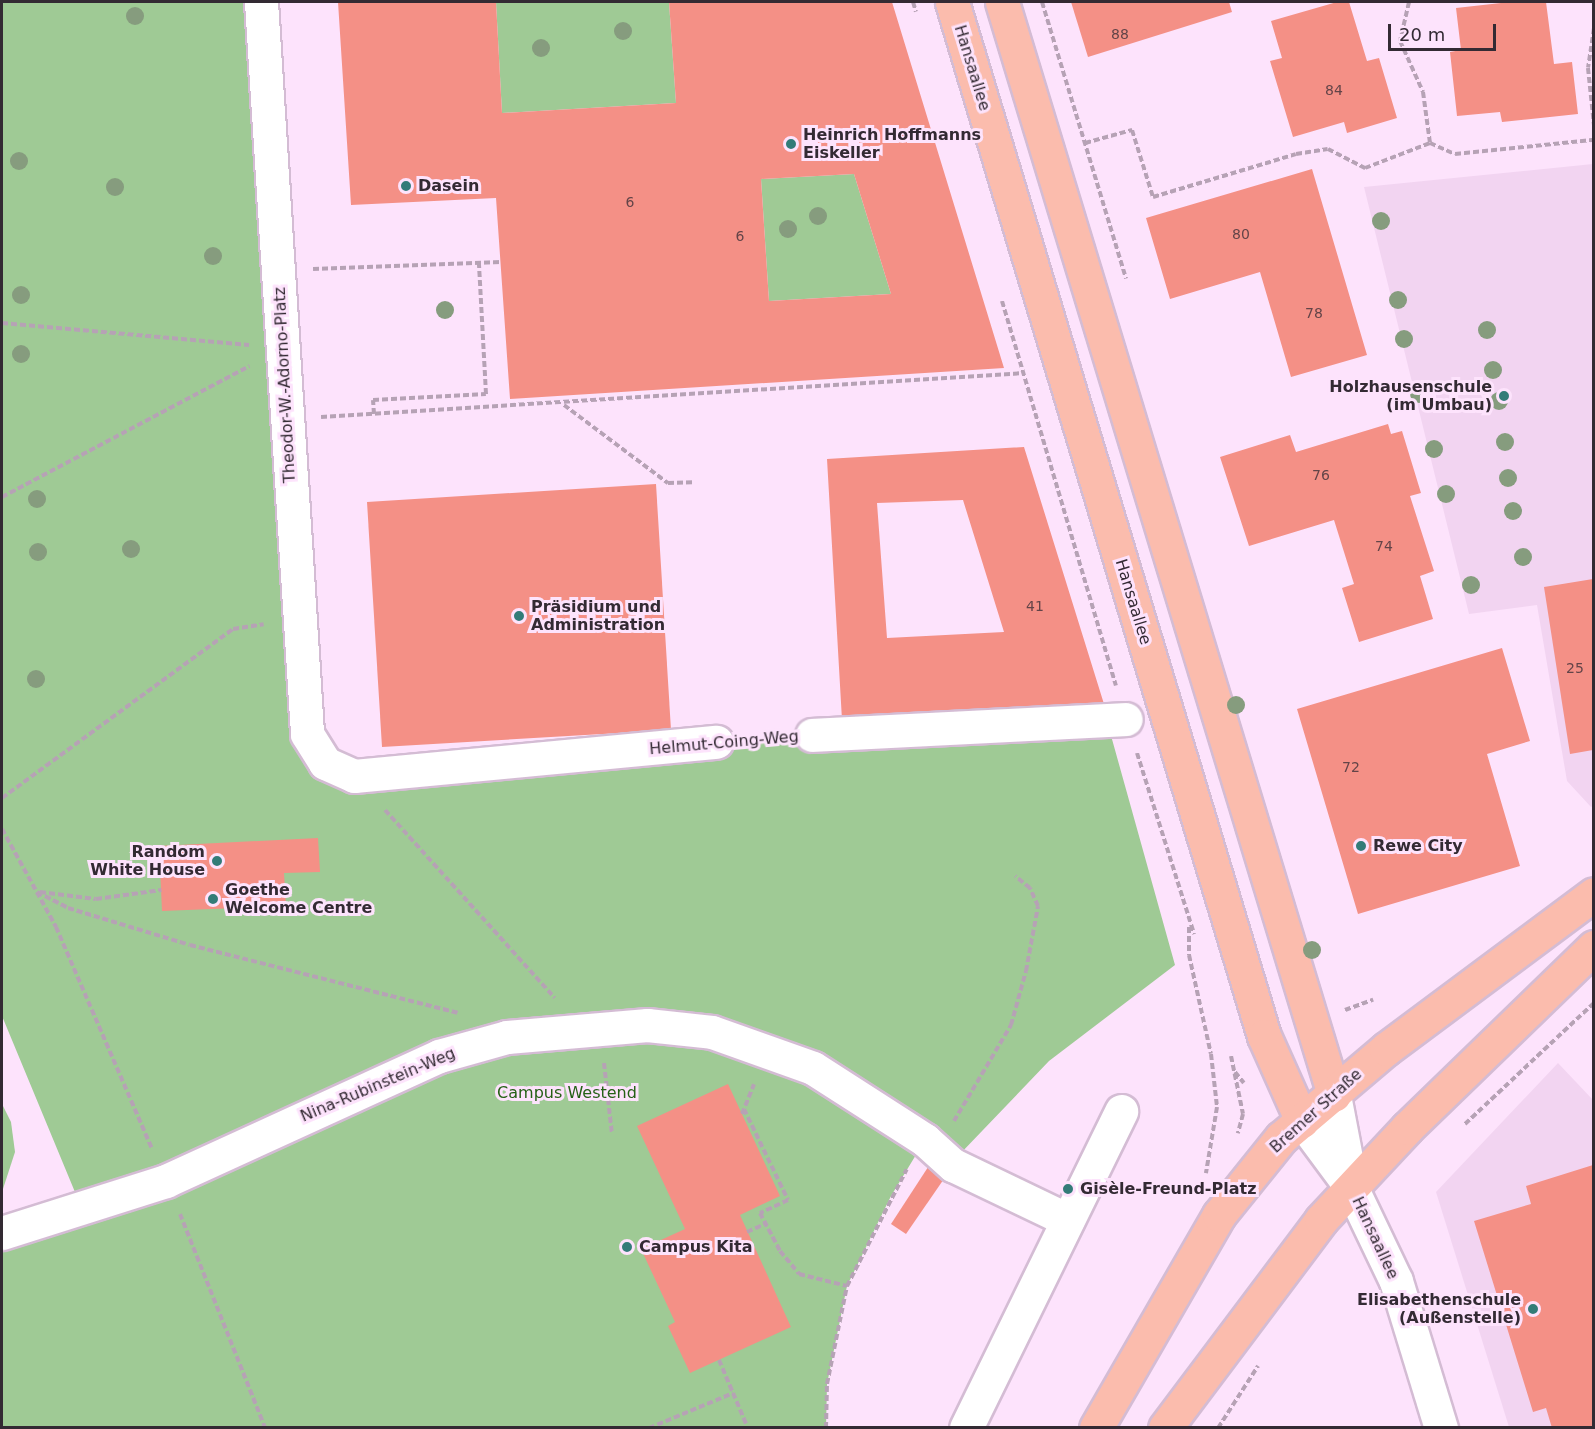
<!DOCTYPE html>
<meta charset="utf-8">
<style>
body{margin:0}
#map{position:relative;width:1595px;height:1429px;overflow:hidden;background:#fde3fc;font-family:"DejaVu Sans",sans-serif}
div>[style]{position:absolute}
.built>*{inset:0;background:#f2d4f1}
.green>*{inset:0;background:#9fca95}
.building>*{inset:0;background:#f49086}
.path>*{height:4px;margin-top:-2px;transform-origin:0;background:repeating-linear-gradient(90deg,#b6a2b5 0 6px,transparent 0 9px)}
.roads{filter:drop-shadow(2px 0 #d4bcd4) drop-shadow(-2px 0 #d4bcd4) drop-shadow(0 2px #d4bcd4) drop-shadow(0 -2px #d4bcd4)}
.minor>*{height:33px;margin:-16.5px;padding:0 16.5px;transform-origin:16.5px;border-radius:16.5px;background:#fff}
.major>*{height:33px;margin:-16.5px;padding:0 16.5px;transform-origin:16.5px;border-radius:16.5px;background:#fbbcad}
.trees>*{width:18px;height:18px;margin:-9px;border-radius:50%;background:#869c7e}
.dots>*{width:16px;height:16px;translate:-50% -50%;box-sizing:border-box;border:3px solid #fde3fc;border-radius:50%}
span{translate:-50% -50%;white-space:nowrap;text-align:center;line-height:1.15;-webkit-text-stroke:6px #fde3fc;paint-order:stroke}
.number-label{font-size:14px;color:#634448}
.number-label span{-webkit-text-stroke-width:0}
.street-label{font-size:16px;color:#332a33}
.poi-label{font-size:16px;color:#332a33;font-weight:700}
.left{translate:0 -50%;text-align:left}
.right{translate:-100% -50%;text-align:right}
.park-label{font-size:16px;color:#256116}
.frame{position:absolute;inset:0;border:3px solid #332a33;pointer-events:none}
.scale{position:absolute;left:1388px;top:24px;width:108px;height:27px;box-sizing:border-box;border:3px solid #332a33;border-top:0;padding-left:8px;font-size:18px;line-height:21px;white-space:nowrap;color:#332a33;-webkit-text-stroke:4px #fde3fc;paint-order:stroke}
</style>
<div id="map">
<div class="built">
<div style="clip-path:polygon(1593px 164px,1594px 805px,1591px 807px,1567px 781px,1537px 605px,1469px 614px,1364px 187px)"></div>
<div style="clip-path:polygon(1558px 1063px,1593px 1100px,1593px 1427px,1509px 1427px,1436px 1192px)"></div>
</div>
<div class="green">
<div style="clip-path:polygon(2px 2px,262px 2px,325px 763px,812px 735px,1110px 732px,1175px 965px,1049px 1061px,959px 1155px,925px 1140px,891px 1196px,847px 1286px,827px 1384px,826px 1428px,2px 1427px,2px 1233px,82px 1209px,2px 1016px)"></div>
<div style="clip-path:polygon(496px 2px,669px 2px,676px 103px,502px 113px)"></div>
<div style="clip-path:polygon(854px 174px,891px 294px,769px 301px,761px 179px)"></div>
<div style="clip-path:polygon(2px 1104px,11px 1122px,15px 1152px,2px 1192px)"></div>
</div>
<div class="building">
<div style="clip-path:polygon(evenodd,338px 2px,496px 2px,502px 113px,676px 103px,669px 2px,892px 2px,1004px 368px,510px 399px,496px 198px,351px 205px,338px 2px,854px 174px,891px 294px,769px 301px,761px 179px,854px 174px)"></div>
<div style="clip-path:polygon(1071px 2px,1229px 2px,1232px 12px,1088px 57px)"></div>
<div style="clip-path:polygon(1337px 2px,1349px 2px,1367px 61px,1379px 58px,1397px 118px,1347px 133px,1344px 122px,1293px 137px,1270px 61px,1282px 58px,1271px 21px)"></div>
<div style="clip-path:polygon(1510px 2px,1546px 2px,1554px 64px,1572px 62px,1578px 114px,1502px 122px,1500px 112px,1457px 116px,1450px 52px,1461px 50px,1456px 8px)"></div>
<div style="clip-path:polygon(1312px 169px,1367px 355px,1291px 377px,1260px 272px,1170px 299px,1146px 218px)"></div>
<div style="clip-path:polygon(1388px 424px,1391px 434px,1402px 431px,1421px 493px,1410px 496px,1434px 571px,1420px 576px,1433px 619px,1359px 642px,1342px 588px,1354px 584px,1334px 520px,1249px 546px,1220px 457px,1290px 435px,1296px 452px)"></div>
<div style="clip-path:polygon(evenodd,1024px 447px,1104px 704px,842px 720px,827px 459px,1024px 447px,963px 500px,1004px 632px,887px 638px,877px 503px,963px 500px)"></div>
<div style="clip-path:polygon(656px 484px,671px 730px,382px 747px,367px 502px)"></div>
<div style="clip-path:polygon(1593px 579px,1593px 750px,1570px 754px,1544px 587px)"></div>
<div style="clip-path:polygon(1502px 648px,1530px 741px,1487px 754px,1520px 866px,1358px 914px,1297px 709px)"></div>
<div style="clip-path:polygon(318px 838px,320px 872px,284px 873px,286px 906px,162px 911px,159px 846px)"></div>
<div style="clip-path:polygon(728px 1084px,780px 1196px,740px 1215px,791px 1327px,690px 1373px,668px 1326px,675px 1322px,641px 1249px,685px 1229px,637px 1126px)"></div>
<div style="clip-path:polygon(932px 1161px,948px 1173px,906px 1234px,891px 1224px)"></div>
<div style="clip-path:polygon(1593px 1165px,1593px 1428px,1552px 1428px,1546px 1408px,1533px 1412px,1474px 1221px,1531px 1204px,1526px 1186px)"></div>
</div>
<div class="path">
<div style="left:913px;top:2px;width:10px;rotate:73deg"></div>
<div style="left:1042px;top:2px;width:289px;rotate:73.1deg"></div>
<div style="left:1409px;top:2px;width:40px;rotate:103deg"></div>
<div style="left:1400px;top:41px;width:56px;rotate:65.7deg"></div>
<div style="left:1423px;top:92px;width:51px;rotate:82.2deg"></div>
<div style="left:1594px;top:28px;width:40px;rotate:98.5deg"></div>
<div style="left:1588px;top:68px;width:57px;rotate:84deg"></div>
<div style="left:1085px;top:143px;width:49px;rotate:-15.5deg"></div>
<div style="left:1132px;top:130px;width:70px;rotate:72.6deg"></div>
<div style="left:1153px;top:197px;width:149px;rotate:-16.7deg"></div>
<div style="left:1296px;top:154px;width:32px;rotate:-9deg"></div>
<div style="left:1328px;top:149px;width:42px;rotate:27.2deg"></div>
<div style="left:1365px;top:168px;width:70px;rotate:-21deg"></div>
<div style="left:1430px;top:143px;width:27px;rotate:24deg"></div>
<div style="left:1455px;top:154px;width:140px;rotate:-5.8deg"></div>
<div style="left:313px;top:269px;width:188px;rotate:-2.1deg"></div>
<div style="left:1002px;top:301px;width:401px;rotate:73.5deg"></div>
<div style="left:2px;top:323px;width:248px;rotate:5.1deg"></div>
<div style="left:564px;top:405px;width:130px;rotate:36.9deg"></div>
<div style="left:668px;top:483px;width:25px;rotate:-2deg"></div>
<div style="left:374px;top:414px;width:14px;rotate:-94deg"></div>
<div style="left:373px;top:400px;width:113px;rotate:-3deg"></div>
<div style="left:486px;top:394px;width:131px;rotate:-93.1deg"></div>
<div style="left:321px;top:417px;width:704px;rotate:-3.58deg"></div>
<div style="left:2px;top:497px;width:280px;rotate:-27.9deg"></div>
<div style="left:749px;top:740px;width:29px;rotate:-4deg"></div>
<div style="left:1137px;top:753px;width:190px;rotate:72.5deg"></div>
<div style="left:2px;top:798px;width:286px;rotate:-36.2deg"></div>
<div style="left:233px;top:629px;width:31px;rotate:-9deg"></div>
<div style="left:385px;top:810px;width:253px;rotate:47.9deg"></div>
<div style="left:2px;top:829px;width:112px;rotate:61.1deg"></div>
<div style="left:56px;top:927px;width:242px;rotate:66.6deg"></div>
<div style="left:37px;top:892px;width:35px;rotate:27deg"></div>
<div style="left:68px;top:908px;width:127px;rotate:16.9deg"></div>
<div style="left:190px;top:945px;width:276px;rotate:14.2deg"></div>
<div style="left:40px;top:892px;width:56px;rotate:7.1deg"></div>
<div style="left:96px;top:899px;width:66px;rotate:-7.9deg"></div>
<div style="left:1189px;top:927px;width:28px;rotate:90deg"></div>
<div style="left:1189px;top:955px;width:101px;rotate:77.5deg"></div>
<div style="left:1211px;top:1054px;width:53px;rotate:83.5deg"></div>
<div style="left:1217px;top:1107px;width:67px;rotate:99.5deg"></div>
<div style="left:1345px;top:1010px;width:30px;rotate:-20deg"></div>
<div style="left:1231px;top:1056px;width:59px;rotate:78.3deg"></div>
<div style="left:1243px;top:1114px;width:20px;rotate:105deg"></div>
<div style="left:604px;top:1063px;width:71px;rotate:83.6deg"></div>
<div style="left:1235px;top:1072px;width:14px;rotate:51deg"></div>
<div style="left:744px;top:1109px;width:101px;rotate:64.2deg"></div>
<div style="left:788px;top:1200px;width:31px;rotate:155deg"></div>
<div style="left:760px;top:1213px;width:43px;rotate:62.2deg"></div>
<div style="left:780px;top:1251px;width:30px;rotate:50deg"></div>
<div style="left:799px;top:1274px;width:49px;rotate:14deg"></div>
<div style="left:742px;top:1114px;width:32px;rotate:-68deg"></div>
<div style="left:954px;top:1121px;width:112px;rotate:-59.3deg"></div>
<div style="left:1011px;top:1025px;width:56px;rotate:-74.5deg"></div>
<div style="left:1026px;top:971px;width:66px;rotate:-79.5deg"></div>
<div style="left:1038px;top:906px;width:20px;rotate:-114deg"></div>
<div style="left:1030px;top:888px;width:19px;rotate:-141deg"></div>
<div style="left:1465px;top:1124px;width:177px;rotate:-43.2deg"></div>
<div style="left:180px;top:1214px;width:230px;rotate:68.3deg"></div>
<div style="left:747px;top:1232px;width:20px;rotate:-24deg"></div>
<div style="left:719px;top:1360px;width:36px;rotate:67deg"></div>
<div style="left:649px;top:1428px;width:91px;rotate:-22.6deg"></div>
<div style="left:733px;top:1393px;width:38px;rotate:67deg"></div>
<div style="left:826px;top:1428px;width:44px;rotate:-88.7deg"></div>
<div style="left:827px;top:1384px;width:100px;rotate:-78.5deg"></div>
<div style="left:847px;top:1286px;width:131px;rotate:-62.9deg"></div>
<div style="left:1218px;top:1428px;width:74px;rotate:-57.2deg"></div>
</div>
<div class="roads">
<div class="minor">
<div style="left:261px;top:2px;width:733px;rotate:86.4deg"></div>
<div style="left:307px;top:734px;width:34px;rotate:58deg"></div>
<div style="left:325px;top:763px;width:32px;rotate:24deg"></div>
<div style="left:354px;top:776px;width:364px;rotate:-5.4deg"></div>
<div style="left:812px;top:735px;width:314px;rotate:-2.9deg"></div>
<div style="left:1334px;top:1095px;width:86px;rotate:79.2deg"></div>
<div style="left:1302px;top:1121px;width:82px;rotate:53.4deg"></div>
<div style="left:1351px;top:1187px;width:104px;rotate:64.4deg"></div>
<div style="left:1396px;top:1281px;width:154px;rotate:73deg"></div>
<div style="left:2px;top:1233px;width:172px;rotate:-17.6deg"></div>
<div style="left:166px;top:1181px;width:300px;rotate:-24.6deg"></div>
<div style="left:439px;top:1056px;width:71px;rotate:-15.6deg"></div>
<div style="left:507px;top:1037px;width:141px;rotate:-4.9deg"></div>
<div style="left:647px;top:1025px;width:65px;rotate:6.1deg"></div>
<div style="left:712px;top:1032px;width:107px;rotate:19.6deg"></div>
<div style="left:813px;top:1068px;width:133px;rotate:32.7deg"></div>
<div style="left:925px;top:1140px;width:38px;rotate:42deg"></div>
<div style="left:953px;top:1165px;width:127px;rotate:25.6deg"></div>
<div style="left:966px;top:1428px;width:353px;rotate:-63.9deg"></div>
</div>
<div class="major">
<div style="left:952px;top:2px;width:1080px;rotate:73.21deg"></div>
<div style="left:1264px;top:1036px;width:93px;rotate:65.9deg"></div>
<div style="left:1002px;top:2px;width:1142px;rotate:73.1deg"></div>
<div style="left:1096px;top:1428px;width:246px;rotate:-60deg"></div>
<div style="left:1219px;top:1215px;width:99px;rotate:-51.2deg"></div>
<div style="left:1281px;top:1138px;width:138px;rotate:-40.3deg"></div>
<div style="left:1386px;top:1049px;width:259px;rotate:-36.7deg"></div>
<div style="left:1165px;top:1428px;width:260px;rotate:-53.1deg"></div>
<div style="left:1321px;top:1220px;width:126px;rotate:-46.9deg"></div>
<div style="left:1407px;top:1128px;width:260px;rotate:-44.1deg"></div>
</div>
</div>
<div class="trees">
<div style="left:135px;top:16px"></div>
<div style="left:623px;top:31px"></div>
<div style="left:541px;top:48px"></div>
<div style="left:19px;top:161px"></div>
<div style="left:115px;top:187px"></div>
<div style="left:818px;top:216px"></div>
<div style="left:1381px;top:221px"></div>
<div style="left:788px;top:229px"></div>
<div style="left:213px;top:256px"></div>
<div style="left:21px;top:295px"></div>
<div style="left:1398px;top:300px"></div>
<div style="left:445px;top:310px"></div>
<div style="left:1487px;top:330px"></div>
<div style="left:1404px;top:339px"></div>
<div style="left:21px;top:354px"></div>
<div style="left:1493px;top:370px"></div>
<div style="left:1419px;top:394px"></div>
<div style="left:1499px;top:401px"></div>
<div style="left:1505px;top:442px"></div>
<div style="left:1434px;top:449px"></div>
<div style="left:1508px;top:478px"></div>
<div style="left:1446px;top:494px"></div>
<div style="left:37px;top:499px"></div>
<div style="left:1513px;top:511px"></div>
<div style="left:131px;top:549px"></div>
<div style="left:38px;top:552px"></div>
<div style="left:1523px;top:557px"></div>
<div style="left:1471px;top:585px"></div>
<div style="left:36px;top:679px"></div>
<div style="left:1236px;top:705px"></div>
<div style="left:1312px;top:950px"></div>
</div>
<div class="dots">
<div style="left:791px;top:144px;background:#337c78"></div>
<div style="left:406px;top:186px;background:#337c78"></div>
<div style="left:1504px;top:396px;background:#337c78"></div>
<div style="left:519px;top:616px;background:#337c78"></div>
<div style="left:1361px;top:846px;background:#337c78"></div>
<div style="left:217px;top:861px;background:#337c78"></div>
<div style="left:213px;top:899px;background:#337c78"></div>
<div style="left:1068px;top:1189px;background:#337c78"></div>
<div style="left:627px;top:1247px;background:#337c78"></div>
<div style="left:1533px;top:1309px;background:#337c78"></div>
</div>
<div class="number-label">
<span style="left:1120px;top:34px">88</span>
<span style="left:1334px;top:90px">84</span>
<span style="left:630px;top:202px">6</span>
<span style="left:1241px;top:234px">80</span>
<span style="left:740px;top:236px">6</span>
<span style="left:1314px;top:313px">78</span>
<span style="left:1321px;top:475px">76</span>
<span style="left:1384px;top:546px">74</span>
<span style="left:1035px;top:606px">41</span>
<span style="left:1575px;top:668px">25</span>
<span style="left:1351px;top:767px">72</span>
</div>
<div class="street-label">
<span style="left:972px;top:68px;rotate:73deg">Hansaallee</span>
<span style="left:285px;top:385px;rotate:-93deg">Theodor-W.-Adorno-Platz</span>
<span style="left:1133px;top:602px;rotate:73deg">Hansaallee</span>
<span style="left:724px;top:743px;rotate:-5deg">Helmut-Coing-Weg</span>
<span style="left:378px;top:1085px;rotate:-23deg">Nina-Rubinstein-Weg</span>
<span style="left:1316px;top:1111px;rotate:-42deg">Bremer Straße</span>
<span style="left:1375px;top:1238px;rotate:65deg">Hansaallee</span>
</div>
<div class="poi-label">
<span class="left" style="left:803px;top:144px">Heinrich Hoffmanns<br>Eiskeller</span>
<span class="left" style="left:418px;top:186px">Dasein</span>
<span class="right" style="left:1492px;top:396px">Holzhausenschule<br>(im Umbau)</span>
<span class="left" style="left:531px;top:616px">Präsidium und<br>Administration</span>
<span class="left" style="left:1373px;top:846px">Rewe City</span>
<span class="right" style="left:205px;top:861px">Random<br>White House</span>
<span class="left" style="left:225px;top:899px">Goethe<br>Welcome Centre</span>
<span class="left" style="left:1080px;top:1189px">Gisèle-Freund-Platz</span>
<span class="left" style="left:639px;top:1247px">Campus Kita</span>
<span class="right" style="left:1521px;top:1309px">Elisabethenschule<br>(Außenstelle)</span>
</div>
<div class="park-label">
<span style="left:567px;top:1093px">Campus Westend</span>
</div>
<div class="frame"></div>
<div class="scale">20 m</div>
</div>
